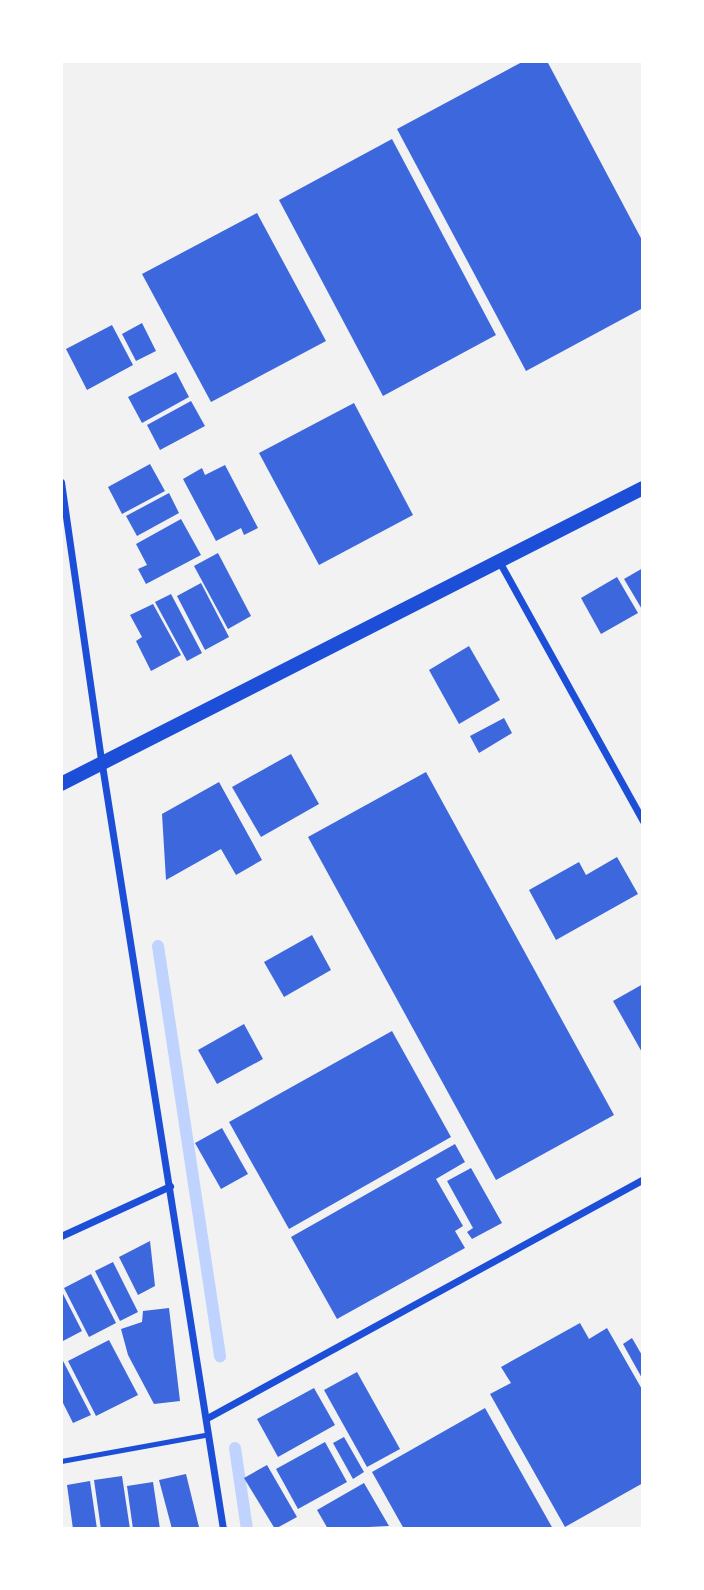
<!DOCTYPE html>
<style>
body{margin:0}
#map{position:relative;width:704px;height:1590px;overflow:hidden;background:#f2f2f2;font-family:"PT Sans Narrow",sans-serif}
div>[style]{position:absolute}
.stream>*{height:12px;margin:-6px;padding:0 6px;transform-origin:6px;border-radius:6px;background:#bfd3fe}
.building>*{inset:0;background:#3d67dc}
.service>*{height:5px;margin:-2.5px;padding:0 2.5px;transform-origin:2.5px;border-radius:2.5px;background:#1d4ed8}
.minor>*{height:7px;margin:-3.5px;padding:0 3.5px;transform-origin:3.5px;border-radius:3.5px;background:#1d4ed8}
.secondary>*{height:14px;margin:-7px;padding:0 7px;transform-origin:7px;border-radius:7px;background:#1d4ed8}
span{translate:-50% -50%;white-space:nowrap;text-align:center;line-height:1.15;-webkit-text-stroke:7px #fff;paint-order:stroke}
.frame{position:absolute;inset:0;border:63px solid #fff;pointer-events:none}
</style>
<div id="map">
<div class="stream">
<div style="left:158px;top:946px;width:415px;rotate:81.4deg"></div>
<div style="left:235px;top:1448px;width:82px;rotate:81.6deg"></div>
</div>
<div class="building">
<div style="clip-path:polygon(524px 61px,547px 61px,643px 242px,643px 308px,526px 371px,397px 129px)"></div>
<div style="clip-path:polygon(392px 139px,496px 335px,383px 396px,279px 200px)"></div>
<div style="clip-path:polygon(257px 213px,326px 341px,211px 402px,142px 274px)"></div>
<div style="clip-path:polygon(142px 323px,156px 351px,136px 361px,122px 334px)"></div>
<div style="clip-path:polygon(112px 325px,133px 365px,87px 390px,66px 349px)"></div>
<div style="clip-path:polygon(176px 372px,189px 397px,142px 423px,128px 397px)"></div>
<div style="clip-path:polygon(191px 401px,205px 426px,160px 450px,147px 425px)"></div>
<div style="clip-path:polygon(354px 403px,413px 515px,319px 565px,259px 453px)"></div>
<div style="clip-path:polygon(150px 464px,165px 491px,122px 514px,108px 487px)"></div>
<div style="clip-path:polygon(225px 465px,258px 528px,244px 535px,241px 528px,216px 541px,183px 479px,202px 468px,205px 475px)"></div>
<div style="clip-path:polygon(169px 493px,179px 513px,137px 536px,126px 516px)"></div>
<div style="clip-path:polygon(181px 519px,201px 555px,146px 584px,138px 569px,147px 565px,136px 544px)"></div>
<div style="clip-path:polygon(218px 553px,251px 616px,228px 629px,194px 566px)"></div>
<div style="clip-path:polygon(643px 568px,643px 611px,624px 579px)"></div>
<div style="clip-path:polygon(617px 577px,638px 613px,601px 634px,581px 598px)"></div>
<div style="clip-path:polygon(201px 583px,229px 637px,205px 650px,177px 596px)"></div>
<div style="clip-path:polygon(171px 594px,202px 653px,187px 661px,155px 602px)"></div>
<div style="clip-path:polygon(153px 604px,181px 655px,151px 671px,136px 641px,142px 637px,130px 615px)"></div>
<div style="clip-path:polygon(469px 646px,500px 700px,459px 724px,429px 670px)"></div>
<div style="clip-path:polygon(504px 718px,512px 733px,479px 753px,470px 736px)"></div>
<div style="clip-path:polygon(291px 754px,319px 804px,261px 837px,232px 787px)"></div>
<div style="clip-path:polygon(426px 772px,614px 1115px,496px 1180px,308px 837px)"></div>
<div style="clip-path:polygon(219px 782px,262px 860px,236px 875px,221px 849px,166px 880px,162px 814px)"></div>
<div style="clip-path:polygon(617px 857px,638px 894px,556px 940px,529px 890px,579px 862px,586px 875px)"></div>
<div style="clip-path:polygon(312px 935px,331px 970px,284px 997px,264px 962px)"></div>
<div style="clip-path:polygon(643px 984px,643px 1054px,613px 1001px)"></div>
<div style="clip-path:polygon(244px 1024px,263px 1059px,217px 1084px,198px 1050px)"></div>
<div style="clip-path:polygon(392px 1031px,451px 1137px,289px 1229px,229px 1122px)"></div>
<div style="clip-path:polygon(222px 1128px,248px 1174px,221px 1189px,195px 1143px)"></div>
<div style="clip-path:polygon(455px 1144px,465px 1162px,436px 1179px,463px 1226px,455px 1231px,465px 1248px,337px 1319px,291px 1237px)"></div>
<div style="clip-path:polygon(471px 1168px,502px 1223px,472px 1239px,467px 1232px,473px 1228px,447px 1181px)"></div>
<div style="clip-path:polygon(150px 1241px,155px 1286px,138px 1295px,119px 1257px)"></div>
<div style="clip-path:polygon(113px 1262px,138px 1312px,120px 1321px,95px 1271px)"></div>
<div style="clip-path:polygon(91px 1274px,116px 1323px,89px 1337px,64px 1288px)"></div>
<div style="clip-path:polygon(61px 1290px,82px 1331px,61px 1342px)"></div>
<div style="clip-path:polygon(169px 1308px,180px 1401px,154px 1404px,128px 1355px,121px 1329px,142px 1322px,143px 1311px)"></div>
<div style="clip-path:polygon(580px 1323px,589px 1339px,607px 1328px,643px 1391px,643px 1483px,565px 1527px,490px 1394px,511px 1383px,501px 1367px)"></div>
<div style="clip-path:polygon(632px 1338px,643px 1357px,643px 1380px,623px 1344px)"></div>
<div style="clip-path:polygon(109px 1340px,138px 1395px,96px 1416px,68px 1361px)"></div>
<div style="clip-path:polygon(61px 1357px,91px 1415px,73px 1423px,61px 1399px)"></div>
<div style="clip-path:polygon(357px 1372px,400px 1449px,367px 1467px,324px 1390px)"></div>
<div style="clip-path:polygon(314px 1388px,335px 1425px,278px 1457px,257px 1419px)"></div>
<div style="clip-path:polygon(485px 1408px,553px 1529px,404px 1529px,372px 1472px)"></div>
<div style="clip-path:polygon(344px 1437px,364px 1472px,353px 1479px,333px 1443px)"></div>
<div style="clip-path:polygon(325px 1442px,347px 1482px,298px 1509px,276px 1469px)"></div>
<div style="clip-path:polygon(267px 1465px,297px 1517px,275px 1529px,244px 1478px)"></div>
<div style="clip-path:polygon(186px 1474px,199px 1527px,172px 1529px,159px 1480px)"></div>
<div style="clip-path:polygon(122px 1476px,130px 1529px,101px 1529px,94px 1480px)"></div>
<div style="clip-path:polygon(90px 1481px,97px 1529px,73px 1529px,67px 1485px)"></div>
<div style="clip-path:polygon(153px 1482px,160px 1529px,133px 1529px,127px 1486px)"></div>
<div style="clip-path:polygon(364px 1483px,389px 1526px,328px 1529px,317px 1510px)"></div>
</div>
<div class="service">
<div style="left:61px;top:1461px;width:150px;rotate:-10.3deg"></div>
</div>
<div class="minor">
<div style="left:61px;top:482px;width:286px;rotate:81.8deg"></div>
<div style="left:102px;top:765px;width:774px;rotate:81deg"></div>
<div style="left:500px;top:563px;width:295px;rotate:61deg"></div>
<div style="left:61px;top:1236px;width:120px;rotate:-24.6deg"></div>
<div style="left:207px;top:1418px;width:497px;rotate:-28.7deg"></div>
</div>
<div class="secondary">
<div style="left:61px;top:784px;width:653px;rotate:-26.96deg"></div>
</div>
<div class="frame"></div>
</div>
